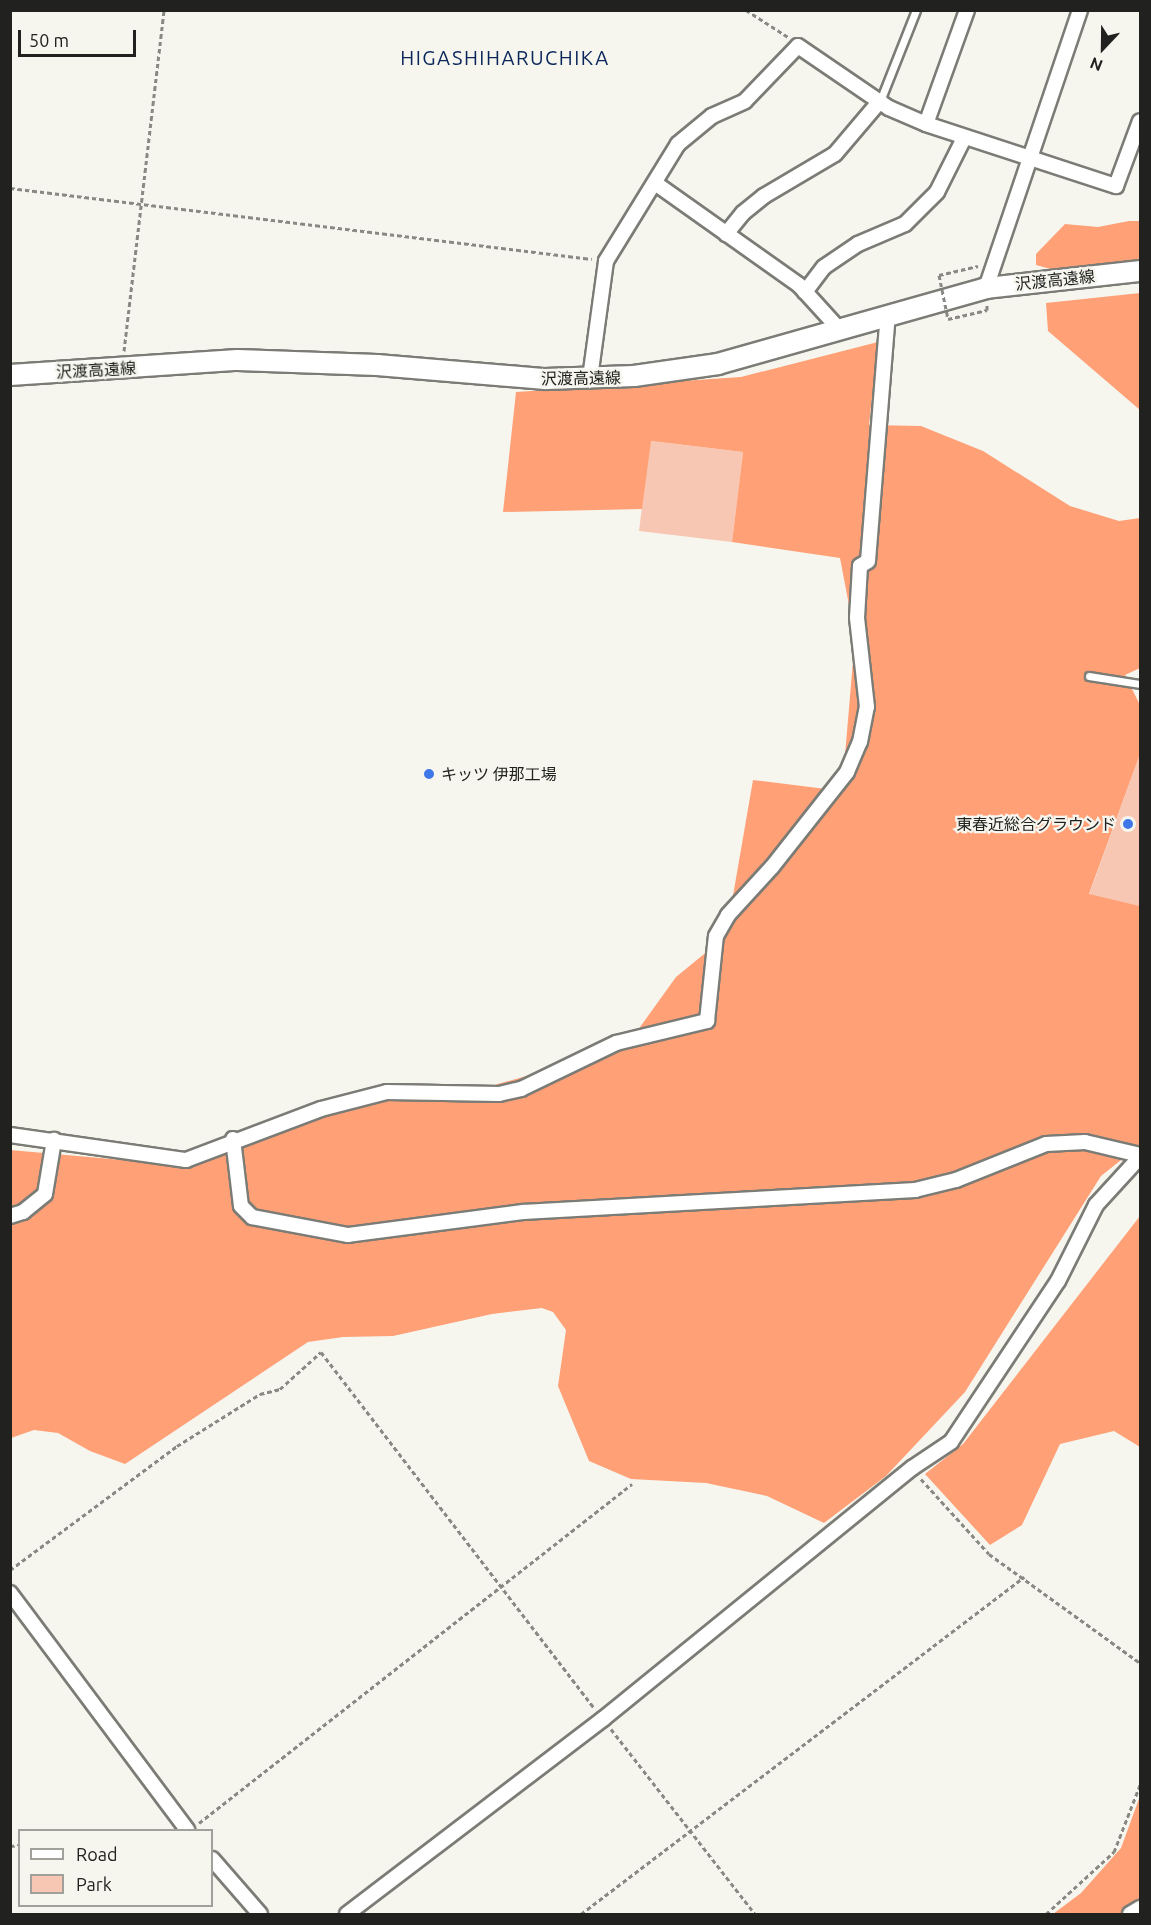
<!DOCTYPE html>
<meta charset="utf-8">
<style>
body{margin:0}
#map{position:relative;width:1151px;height:1925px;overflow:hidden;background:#f6f6ef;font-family:Ubuntu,"Noto Sans JP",sans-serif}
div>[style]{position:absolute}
.green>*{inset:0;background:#f7c7b3}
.forest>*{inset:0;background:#ffa076}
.path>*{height:3px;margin-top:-1.5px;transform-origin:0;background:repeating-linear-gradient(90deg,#898984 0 4.5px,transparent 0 7.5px)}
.roads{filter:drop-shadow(2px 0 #7c7c76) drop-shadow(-2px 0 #7c7c76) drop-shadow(0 2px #7c7c76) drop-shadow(0 -2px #7c7c76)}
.lane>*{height:7px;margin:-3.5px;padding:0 3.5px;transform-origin:3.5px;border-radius:3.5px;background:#fff}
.street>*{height:14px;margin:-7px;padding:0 7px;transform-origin:7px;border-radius:7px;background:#fff}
.secondary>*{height:20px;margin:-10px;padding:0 10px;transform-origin:10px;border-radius:10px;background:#fff}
.path-bridge>*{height:3px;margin-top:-1.5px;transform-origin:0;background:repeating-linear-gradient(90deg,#898984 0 4.5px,transparent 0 7.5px)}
.dots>*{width:16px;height:16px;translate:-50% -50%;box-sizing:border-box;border:3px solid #f6f6ef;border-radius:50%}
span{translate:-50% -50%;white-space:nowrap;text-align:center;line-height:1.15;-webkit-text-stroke:4.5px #f6f6ef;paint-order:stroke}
.street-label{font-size:16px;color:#21211f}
.poi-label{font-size:16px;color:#21211f}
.left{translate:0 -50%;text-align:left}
.right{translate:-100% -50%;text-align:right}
.quarter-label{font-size:20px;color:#0a255a;letter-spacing:1.5px}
.frame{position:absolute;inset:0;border:12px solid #21211f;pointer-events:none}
.legend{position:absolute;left:18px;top:1829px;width:195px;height:78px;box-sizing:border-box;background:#f6f6ef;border:2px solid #a1a19c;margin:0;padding:8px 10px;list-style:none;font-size:18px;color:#21211f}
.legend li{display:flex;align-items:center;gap:12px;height:30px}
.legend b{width:30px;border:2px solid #a1a19c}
.north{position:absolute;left:1073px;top:18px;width:60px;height:60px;-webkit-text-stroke:4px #f6f6ef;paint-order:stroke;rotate:202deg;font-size:16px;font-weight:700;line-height:24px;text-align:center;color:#21211f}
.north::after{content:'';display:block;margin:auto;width:21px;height:27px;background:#21211f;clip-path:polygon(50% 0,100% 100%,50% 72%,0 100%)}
.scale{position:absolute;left:18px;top:30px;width:118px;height:27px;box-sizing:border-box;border:3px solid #21211f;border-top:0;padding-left:8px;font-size:18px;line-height:21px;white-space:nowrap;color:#21211f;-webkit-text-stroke:4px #f6f6ef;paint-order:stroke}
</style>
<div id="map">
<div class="green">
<div style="clip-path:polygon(650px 441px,743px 452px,732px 542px,639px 531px)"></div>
<div style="clip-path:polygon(1140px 754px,1140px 906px,1089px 895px)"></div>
</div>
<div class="forest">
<div style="clip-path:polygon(1129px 221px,1140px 221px,1140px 260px,1054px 270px,1036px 265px,1036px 254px,1065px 224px,1098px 227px)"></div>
<div style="clip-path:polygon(1140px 293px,1140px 410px,1048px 331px,1046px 303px)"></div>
<div style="clip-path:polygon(878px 342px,869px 425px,921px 426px,983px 451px,1070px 506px,1119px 521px,1140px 518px,1140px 668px,1125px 675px,1140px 705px,1140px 754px,1089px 894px,1140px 906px,1140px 1145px,1101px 1176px,965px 1392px,886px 1476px,824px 1523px,767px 1496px,706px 1483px,631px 1479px,589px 1461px,558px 1386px,566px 1330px,553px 1312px,542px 1308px,492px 1314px,393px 1336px,343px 1337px,308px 1342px,125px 1464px,90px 1451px,58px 1433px,34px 1430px,11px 1438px,10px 1150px,189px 1166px,316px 1116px,382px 1099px,452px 1097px,625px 1048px,676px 977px,726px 936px,753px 780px,842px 791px,855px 637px,840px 558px,732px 542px,743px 452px,651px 441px,642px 509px,503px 512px,516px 392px,741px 377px)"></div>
<div style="clip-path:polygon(1140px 1216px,1140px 1447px,1114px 1431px,1060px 1444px,1022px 1525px,990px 1545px,925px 1474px,963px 1444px)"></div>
<div style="clip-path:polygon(1140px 1796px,1140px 1914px,1053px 1914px,1081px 1893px,1121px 1848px)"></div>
</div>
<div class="path">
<div style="left:746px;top:10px;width:50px;rotate:32.7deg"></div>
<div style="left:10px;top:188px;width:586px;rotate:6.96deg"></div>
<div style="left:939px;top:275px;width:40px;rotate:-13deg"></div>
<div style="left:948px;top:319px;width:40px;rotate:-13deg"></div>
<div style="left:987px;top:310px;width:6px;rotate:-90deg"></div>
<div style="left:124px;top:351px;width:343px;rotate:-83.3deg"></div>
<div style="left:921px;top:1479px;width:101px;rotate:47.8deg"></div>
<div style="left:989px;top:1554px;width:186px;rotate:35.8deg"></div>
<div style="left:10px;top:1570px;width:208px;rotate:-36.6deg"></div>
<div style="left:177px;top:1446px;width:98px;rotate:-32.1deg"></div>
<div style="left:260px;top:1394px;width:21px;rotate:-14deg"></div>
<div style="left:280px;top:1389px;width:55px;rotate:-42.1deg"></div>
<div style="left:321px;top:1352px;width:450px;rotate:52.5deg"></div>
<div style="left:611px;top:1729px;width:234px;rotate:52.1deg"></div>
<div style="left:199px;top:1823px;width:550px;rotate:-38.06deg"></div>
<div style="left:10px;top:1846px;width:10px;rotate:-6deg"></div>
<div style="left:581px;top:1914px;width:557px;rotate:-37.26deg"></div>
<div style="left:1046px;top:1914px;width:92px;rotate:-42.4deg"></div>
<div style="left:1114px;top:1852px;width:72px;rotate:-68.8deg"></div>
</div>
<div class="roads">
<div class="lane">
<div style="left:880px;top:101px;width:98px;rotate:-68.4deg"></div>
<div style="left:1089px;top:676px;width:52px;rotate:8.9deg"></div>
</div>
<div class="street">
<div style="left:926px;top:124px;width:121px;rotate:-70.2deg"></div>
<div style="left:655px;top:183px;width:176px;rotate:35.3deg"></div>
<div style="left:799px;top:285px;width:59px;rotate:47.7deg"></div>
<div style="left:726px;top:234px;width:27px;rotate:-51deg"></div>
<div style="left:743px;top:213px;width:27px;rotate:-39deg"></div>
<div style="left:764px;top:196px;width:82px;rotate:-30.6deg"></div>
<div style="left:835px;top:154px;width:70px;rotate:-49.7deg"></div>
<div style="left:986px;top:288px;width:293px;rotate:-71.3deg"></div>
<div style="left:805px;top:292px;width:31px;rotate:-53deg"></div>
<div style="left:824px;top:267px;width:41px;rotate:-34.1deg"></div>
<div style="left:858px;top:244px;width:51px;rotate:-23.1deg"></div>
<div style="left:905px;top:224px;width:45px;rotate:-45deg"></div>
<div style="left:937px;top:192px;width:60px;rotate:-63.4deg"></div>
<div style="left:590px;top:378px;width:118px;rotate:-82.2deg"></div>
<div style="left:606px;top:261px;width:137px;rotate:-58.4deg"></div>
<div style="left:678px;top:144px;width:44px;rotate:-39.5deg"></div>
<div style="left:712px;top:116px;width:36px;rotate:-24deg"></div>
<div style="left:745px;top:101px;width:76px;rotate:-46.1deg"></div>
<div style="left:798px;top:46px;width:110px;rotate:34.3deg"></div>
<div style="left:889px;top:108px;width:40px;rotate:23.4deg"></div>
<div style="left:926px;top:124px;width:200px;rotate:18.1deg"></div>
<div style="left:1116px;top:186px;width:69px;rotate:-69.7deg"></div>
<div style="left:10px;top:1135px;width:178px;rotate:8.1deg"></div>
<div style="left:186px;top:1160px;width:144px;rotate:-20.7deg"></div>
<div style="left:321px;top:1109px;width:68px;rotate:-14.4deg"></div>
<div style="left:387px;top:1092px;width:112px;rotate:1deg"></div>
<div style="left:499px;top:1094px;width:23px;rotate:-13deg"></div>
<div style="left:521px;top:1089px;width:106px;rotate:-25.8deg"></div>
<div style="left:616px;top:1043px;width:94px;rotate:-13.6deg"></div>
<div style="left:707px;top:1021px;width:85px;rotate:-84deg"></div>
<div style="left:716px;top:936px;width:24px;rotate:-60deg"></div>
<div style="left:728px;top:915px;width:65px;rotate:-47.5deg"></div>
<div style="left:772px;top:867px;width:121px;rotate:-51.7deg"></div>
<div style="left:847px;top:772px;width:33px;rotate:-67deg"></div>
<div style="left:860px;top:742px;width:36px;rotate:-79deg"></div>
<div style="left:867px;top:707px;width:90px;rotate:-96.4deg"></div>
<div style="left:857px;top:618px;width:52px;rotate:-86.7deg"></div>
<div style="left:860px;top:566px;width:9px;rotate:-32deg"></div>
<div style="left:868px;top:561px;width:247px;rotate:-85.4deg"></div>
<div style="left:233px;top:1139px;width:67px;rotate:83.2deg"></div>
<div style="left:241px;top:1206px;width:16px;rotate:45deg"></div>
<div style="left:252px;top:1217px;width:98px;rotate:10.6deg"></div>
<div style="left:348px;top:1235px;width:177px;rotate:-7.5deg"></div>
<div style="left:523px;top:1212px;width:393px;rotate:-3.2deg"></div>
<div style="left:915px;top:1190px;width:42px;rotate:-13.7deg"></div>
<div style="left:956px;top:1180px;width:97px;rotate:-21.8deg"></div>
<div style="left:1046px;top:1144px;width:39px;rotate:-3deg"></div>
<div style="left:1085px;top:1142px;width:57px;rotate:13.3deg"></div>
<div style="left:10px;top:1216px;width:14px;rotate:-17deg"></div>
<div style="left:23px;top:1212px;width:28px;rotate:-39deg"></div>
<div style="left:45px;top:1194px;width:55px;rotate:-80.5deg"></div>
<div style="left:10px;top:1593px;width:296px;rotate:53.2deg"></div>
<div style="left:212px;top:1859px;width:73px;rotate:48.9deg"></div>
<div style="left:347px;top:1914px;width:322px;rotate:-37.3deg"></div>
<div style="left:603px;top:1719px;width:398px;rotate:-39.1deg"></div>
<div style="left:912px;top:1468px;width:47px;rotate:-33.7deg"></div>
<div style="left:951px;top:1442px;width:193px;rotate:-56.4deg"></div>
<div style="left:1058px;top:1281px;width:85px;rotate:-63.4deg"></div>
<div style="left:1096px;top:1205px;width:65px;rotate:-47.5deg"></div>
<div style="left:1130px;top:1914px;width:12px;rotate:-31deg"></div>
</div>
<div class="secondary">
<div style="left:10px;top:375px;width:228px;rotate:-3.8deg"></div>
<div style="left:238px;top:360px;width:139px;rotate:2.1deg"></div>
<div style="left:377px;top:365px;width:169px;rotate:4.8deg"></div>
<div style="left:545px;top:379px;width:89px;rotate:-1.9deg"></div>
<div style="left:634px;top:376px;width:85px;rotate:-8.1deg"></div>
<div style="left:718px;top:364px;width:279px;rotate:-15.8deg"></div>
<div style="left:986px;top:288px;width:155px;rotate:-6.3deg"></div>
</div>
</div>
<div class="path-bridge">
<div style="left:939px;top:275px;width:45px;rotate:78.4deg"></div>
</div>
<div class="dots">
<div style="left:429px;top:774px;background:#3e78e8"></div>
<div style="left:1128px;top:824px;background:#3e78e8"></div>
</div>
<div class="street-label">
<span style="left:1055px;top:280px;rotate:-6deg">沢渡高遠線</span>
<span style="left:96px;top:370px;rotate:-3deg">沢渡高遠線</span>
<span style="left:581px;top:378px;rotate:-1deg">沢渡高遠線</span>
</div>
<div class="poi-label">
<span class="left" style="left:441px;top:774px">キッツ 伊那工場</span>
<span class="right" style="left:1116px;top:824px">東春近総合グラウンド</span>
</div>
<div class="quarter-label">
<span style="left:505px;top:57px">HIGASHIHARUCHIKA</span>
</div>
<div class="frame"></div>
<ul class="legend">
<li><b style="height:8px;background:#fff"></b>Road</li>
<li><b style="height:16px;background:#f7c7b3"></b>Park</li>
</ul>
<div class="north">N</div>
<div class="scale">50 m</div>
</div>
